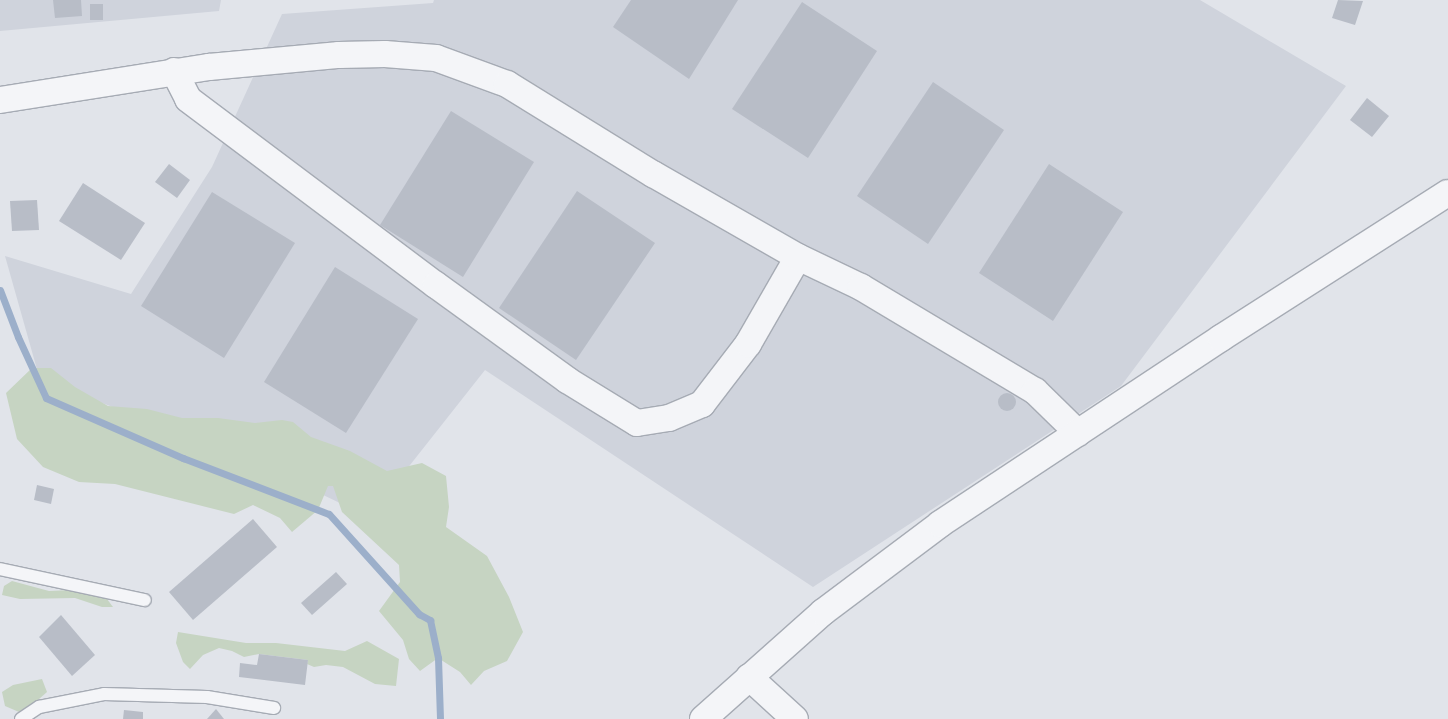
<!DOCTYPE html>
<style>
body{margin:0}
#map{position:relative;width:1448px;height:719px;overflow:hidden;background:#e1e4ea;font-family:"Source Sans 3",sans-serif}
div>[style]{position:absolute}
.built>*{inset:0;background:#cfd3dc}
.green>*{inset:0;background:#c6d4c2}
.stream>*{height:7px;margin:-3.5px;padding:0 3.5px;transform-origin:3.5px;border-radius:3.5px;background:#9cafca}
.building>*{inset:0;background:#b8bdc7}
.round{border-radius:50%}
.roads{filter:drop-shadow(1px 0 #a6abb4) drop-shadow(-1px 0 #a6abb4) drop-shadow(0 1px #a6abb4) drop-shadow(0 -1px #a6abb4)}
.lane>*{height:12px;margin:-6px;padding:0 6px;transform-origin:6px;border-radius:6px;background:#f4f5f8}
.street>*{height:26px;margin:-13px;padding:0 13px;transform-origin:13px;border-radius:13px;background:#f4f5f8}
span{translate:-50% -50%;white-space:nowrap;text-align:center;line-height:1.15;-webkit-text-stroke:4.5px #f1f3f7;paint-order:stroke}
</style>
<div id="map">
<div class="built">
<div style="clip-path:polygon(0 0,221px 0,219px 11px,0 31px)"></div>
<div style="clip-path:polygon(434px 0,1200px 0,1346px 86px,1121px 386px,813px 587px,485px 370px,369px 517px,234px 452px,40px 380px,5px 256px,131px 294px,212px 167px,282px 14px,433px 3px)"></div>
</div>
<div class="green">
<div style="clip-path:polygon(32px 368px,51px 368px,75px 387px,108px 406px,147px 409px,182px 418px,218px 418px,255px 423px,282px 420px,293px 422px,311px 437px,350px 451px,387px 471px,422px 463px,446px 476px,449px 507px,446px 527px,487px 556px,509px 597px,523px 632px,507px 661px,484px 671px,471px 685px,460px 672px,438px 658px,420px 671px,409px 659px,403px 640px,379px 611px,400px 582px,399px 565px,342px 512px,333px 486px,328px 486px,318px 510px,292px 532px,280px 518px,253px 505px,234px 514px,115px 484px,79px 482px,43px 467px,17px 439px,6px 393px)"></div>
<div style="clip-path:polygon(12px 581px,49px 591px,72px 590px,104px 595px,113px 607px,102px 607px,75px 598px,20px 599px,2px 595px,4px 586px)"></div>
<div style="clip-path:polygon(178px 632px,246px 643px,276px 643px,345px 651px,367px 641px,399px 659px,396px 686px,375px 684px,343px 667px,326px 665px,314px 667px,307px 664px,308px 660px,259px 654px,244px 657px,232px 651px,219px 648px,203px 655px,190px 669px,183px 662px,176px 643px)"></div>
<div style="clip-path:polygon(42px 679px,47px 692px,30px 707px,19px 712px,5px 706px,2px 692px,13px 685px)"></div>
</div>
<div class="stream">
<div style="left:0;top:290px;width:50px;rotate:69deg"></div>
<div style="left:18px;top:337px;width:67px;rotate:65.3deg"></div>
<div style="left:46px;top:398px;width:150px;rotate:23.7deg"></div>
<div style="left:183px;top:458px;width:156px;rotate:21deg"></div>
<div style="left:329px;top:514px;width:135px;rotate:48deg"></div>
<div style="left:419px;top:614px;width:13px;rotate:29deg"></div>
<div style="left:430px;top:620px;width:39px;rotate:78deg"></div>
<div style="left:438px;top:658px;width:61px;rotate:88.1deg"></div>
</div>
<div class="building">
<div style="clip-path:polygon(53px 0,81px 0,82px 16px,55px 18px)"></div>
<div style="clip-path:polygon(631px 0,738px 0,689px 79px,613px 27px)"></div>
<div style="clip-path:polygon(1338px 0,1363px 1px,1355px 25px,1332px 18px)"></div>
<div style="clip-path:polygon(802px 2px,877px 51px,808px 158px,732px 109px)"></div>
<div style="clip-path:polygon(90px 4px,103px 4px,103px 20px,90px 20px)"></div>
<div style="clip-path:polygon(933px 82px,1004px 130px,928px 244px,857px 196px)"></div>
<div style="clip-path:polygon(1367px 98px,1389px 116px,1372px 137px,1350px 120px)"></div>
<div style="clip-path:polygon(451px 111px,534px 162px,463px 277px,380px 225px)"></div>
<div style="clip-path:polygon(169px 164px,190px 180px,177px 198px,155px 182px)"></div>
<div style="clip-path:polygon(1049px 164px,1123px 212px,1053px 321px,979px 273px)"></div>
<div style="clip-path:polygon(83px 183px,145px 223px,121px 260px,59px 221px)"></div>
<div style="clip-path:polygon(577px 191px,655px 243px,576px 360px,499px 308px)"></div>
<div style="clip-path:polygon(212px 192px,295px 243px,224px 358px,141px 306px)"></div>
<div style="clip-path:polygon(37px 200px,39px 230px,12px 231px,10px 201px)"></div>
<div style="clip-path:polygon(335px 267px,418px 319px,346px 433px,264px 382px)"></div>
<div class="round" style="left:998px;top:393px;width:18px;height:18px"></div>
<div style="clip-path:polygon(37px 485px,54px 489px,51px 504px,34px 500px)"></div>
<div style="clip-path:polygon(253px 519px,277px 547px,193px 620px,169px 592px)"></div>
<div style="clip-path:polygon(336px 572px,347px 584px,312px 615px,301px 603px)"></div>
<div style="clip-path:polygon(61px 615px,95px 655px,72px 676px,39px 637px)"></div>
<div style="clip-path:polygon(259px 654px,308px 660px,305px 685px,239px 677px,240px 663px,257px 665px)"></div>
<div style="clip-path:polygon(216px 709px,224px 719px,207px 719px)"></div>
<div style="clip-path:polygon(124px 710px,143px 712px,143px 719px,123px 719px)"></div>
</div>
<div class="roads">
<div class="lane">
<div style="left:0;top:569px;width:148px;rotate:12.1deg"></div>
<div style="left:21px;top:719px;width:22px;rotate:-34deg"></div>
<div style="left:39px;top:707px;width:66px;rotate:-11.3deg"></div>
<div style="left:104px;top:694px;width:103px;rotate:1.7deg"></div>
<div style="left:207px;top:697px;width:68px;rotate:9.3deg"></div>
</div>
<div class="street">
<div style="left:174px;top:71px;width:31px;rotate:63deg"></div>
<div style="left:188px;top:99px;width:310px;rotate:36.9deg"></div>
<div style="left:436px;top:285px;width:162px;rotate:35.9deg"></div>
<div style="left:567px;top:380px;width:82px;rotate:31.6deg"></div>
<div style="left:637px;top:423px;width:32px;rotate:-9deg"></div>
<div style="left:669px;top:418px;width:36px;rotate:-23deg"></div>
<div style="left:702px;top:404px;width:76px;rotate:-52.5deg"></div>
<div style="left:748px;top:344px;width:100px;rotate:-60.1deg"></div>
<div style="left:0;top:100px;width:212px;rotate:-9deg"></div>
<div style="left:209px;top:67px;width:131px;rotate:-5.3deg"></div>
<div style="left:339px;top:55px;width:46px;rotate:-1.2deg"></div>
<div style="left:385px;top:54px;width:51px;rotate:4.5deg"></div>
<div style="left:436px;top:58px;width:76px;rotate:20.1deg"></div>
<div style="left:507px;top:84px;width:172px;rotate:31.7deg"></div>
<div style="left:653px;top:174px;width:167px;rotate:29.8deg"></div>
<div style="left:798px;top:257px;width:70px;rotate:25.5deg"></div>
<div style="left:861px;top:287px;width:203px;rotate:30.9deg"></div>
<div style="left:1035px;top:391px;width:60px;rotate:44.3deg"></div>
<div style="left:749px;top:677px;width:62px;rotate:42.4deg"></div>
<div style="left:703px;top:719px;width:161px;rotate:-41.7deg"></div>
<div style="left:823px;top:612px;width:146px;rotate:-36.9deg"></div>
<div style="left:940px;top:524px;width:337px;rotate:-33.5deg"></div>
<div style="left:1221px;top:338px;width:269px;rotate:-32.6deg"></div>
</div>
</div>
</div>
